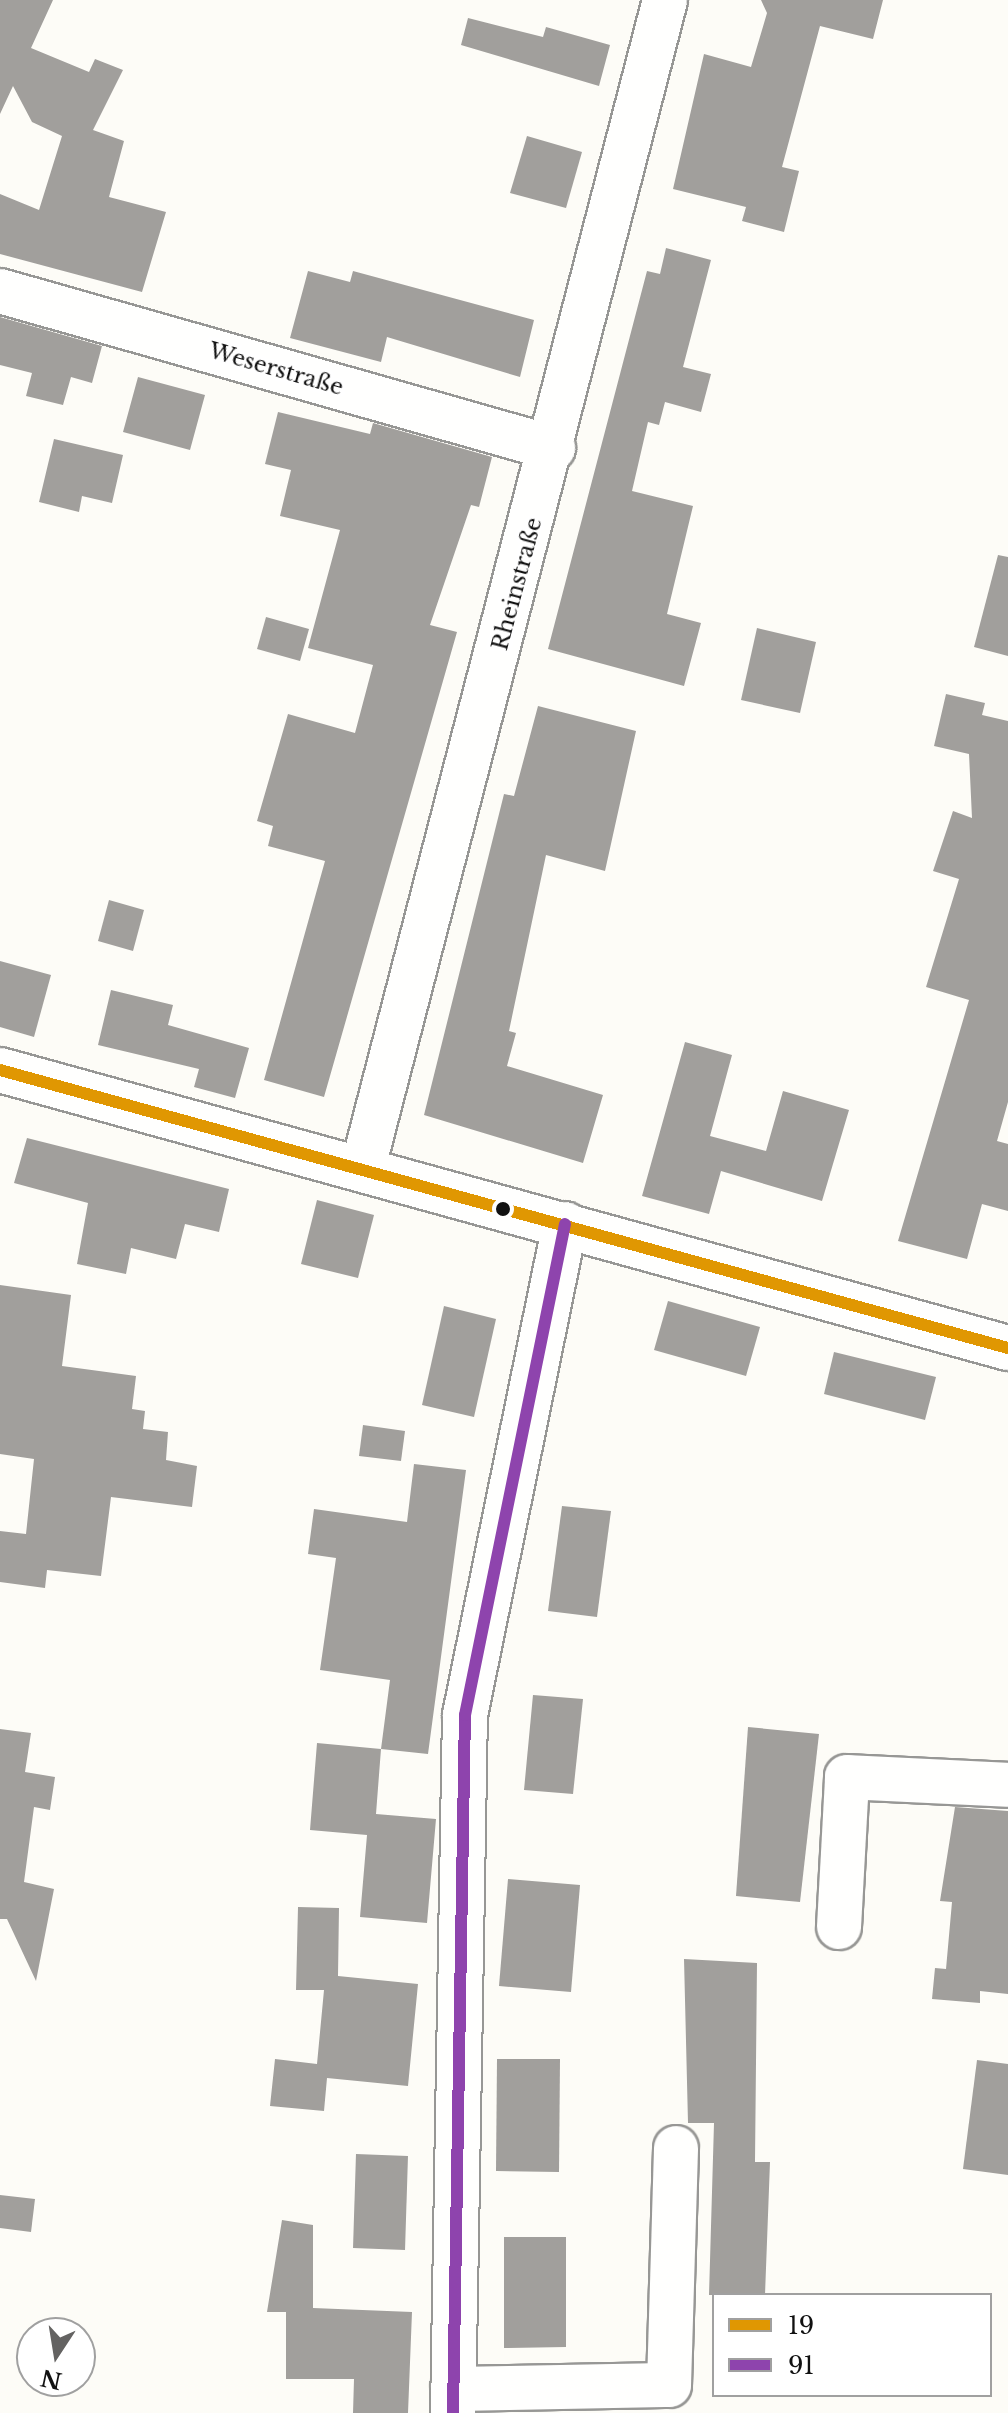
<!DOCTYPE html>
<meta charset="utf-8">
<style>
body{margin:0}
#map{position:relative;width:1008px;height:2413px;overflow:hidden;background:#fdfcf7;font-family:"Libre Baskerville",serif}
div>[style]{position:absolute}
.building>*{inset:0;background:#a19f9c}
.roads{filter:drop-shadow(2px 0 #979795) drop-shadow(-2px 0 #979795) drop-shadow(0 2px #979795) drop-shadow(0 -2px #979795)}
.minor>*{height:44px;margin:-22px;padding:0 22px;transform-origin:22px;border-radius:22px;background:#fffffe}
.bus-1>*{height:12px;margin:-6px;padding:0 6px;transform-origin:6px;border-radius:6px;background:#e09702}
.bus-2>*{height:12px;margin:-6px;padding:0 6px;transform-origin:6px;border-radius:6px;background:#8e44ad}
.dots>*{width:22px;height:22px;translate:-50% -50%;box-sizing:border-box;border:4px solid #fff;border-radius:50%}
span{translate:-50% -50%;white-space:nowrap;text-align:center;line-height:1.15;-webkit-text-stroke:8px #fff;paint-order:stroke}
.street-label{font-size:22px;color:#111}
.legend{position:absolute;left:712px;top:2293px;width:280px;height:104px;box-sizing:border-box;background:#fff;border:2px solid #a0a0a0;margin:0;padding:10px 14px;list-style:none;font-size:24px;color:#111}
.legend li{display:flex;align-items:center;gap:16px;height:40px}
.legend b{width:40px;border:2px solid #a0a0a0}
.north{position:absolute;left:16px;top:2317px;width:80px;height:80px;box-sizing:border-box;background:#fff;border:2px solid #a0a0a0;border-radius:50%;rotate:192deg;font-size:22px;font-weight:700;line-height:32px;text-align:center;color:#111}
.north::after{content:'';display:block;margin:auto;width:28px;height:36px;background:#646362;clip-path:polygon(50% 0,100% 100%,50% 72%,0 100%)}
</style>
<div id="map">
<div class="building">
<div style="clip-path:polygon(0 0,53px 0,31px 48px,89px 72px,95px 59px,123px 70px,93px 130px,124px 141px,109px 197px,166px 212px,142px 292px,0 254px,0 194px,39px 210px,62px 136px,32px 122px,13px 86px,0 114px)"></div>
<div style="clip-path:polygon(761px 0,883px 0,873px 39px,820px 26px,782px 167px,799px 171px,784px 232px,742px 221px,746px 207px,673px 189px,704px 54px,751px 67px,767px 13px)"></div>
<div style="clip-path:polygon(468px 18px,543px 37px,546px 27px,610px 45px,599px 86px,461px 45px)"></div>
<div style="clip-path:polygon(527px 136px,582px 152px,566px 208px,510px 193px)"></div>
<div style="clip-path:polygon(666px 248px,711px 260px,683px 367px,711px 374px,701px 412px,665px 402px,659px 425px,648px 422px,632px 491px,693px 506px,667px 614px,701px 623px,684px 686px,548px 649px,647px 271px,660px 274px)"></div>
<div style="clip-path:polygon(308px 271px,350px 282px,353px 271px,534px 320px,520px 377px,387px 337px,381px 362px,290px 338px)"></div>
<div style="clip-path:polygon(0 317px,102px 346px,92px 383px,71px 377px,63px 405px,26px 396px,32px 373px,0 365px)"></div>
<div style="clip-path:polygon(138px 377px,205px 395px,190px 450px,123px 432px)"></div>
<div style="clip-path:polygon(278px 412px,370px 434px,373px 423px,492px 457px,479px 507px,471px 505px,430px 625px,457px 632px,324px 1097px,264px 1080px,325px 861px,268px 846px,273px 826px,257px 821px,288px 714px,355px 733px,373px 665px,308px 648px,340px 530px,280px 516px,291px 470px,265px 464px)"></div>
<div style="clip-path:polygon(54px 439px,123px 455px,112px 503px,82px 496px,79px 512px,39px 502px)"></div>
<div style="clip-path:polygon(998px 555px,1008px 557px,1008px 656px,974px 647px)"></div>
<div style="clip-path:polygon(266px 617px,309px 629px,300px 661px,257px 649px)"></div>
<div style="clip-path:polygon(757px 628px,816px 642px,800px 713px,741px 700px)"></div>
<div style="clip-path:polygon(946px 694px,985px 703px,982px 715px,1008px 721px,1008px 1102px,997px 1141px,1008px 1144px,1008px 1211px,982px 1204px,967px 1259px,898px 1241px,969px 1000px,926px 987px,959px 879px,933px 871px,953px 811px,972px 818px,969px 754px,934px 746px)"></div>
<div style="clip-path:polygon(538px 706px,636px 731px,605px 871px,546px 855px,509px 1031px,516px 1033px,507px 1066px,603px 1095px,583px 1163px,424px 1115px,504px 794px,514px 796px)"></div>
<div style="clip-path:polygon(109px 900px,144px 910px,133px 951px,98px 941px)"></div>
<div style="clip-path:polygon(0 961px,51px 975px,34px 1037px,0 1027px)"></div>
<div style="clip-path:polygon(111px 990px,173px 1005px,168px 1025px,249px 1048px,235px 1098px,194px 1087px,199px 1069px,98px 1045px)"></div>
<div style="clip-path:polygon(685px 1042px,732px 1055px,710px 1136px,766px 1151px,783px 1091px,849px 1110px,822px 1201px,721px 1171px,709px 1214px,642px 1196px)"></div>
<div style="clip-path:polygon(27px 1138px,229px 1189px,219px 1232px,185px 1224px,176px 1259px,131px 1248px,126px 1274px,77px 1264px,88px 1203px,14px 1183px)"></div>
<div style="clip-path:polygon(317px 1200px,374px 1215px,358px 1278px,301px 1264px)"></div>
<div style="clip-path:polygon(0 1285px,71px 1295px,62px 1366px,136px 1376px,132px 1409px,145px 1411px,143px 1429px,168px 1432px,166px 1460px,197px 1466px,192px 1507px,111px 1497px,101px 1576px,47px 1570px,45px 1588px,0 1582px,0 1531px,26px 1534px,34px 1459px,0 1454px)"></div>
<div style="clip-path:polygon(668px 1301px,760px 1327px,746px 1376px,654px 1350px)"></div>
<div style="clip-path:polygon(444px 1306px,496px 1319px,474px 1417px,422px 1405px)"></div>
<div style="clip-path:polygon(834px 1352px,936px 1377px,925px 1420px,824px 1394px)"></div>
<div style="clip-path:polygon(363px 1425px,405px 1431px,401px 1461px,359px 1456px)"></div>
<div style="clip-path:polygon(414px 1464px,466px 1470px,428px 1754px,381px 1749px,390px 1680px,320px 1670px,336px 1558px,308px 1554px,314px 1509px,407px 1522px)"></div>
<div style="clip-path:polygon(562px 1506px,611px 1511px,597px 1617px,548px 1611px)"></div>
<div style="clip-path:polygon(533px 1695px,583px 1699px,573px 1794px,524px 1790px)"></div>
<div style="clip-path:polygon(748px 1727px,819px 1734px,800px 1902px,736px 1896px)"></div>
<div style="clip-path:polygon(0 1729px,31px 1733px,25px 1772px,55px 1777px,50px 1810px,34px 1807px,24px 1882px,54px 1889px,36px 1981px,7px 1919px,0 1919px)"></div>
<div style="clip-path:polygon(317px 1743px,381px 1749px,376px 1814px,436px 1819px,427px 1923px,360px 1917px,367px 1835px,310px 1830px)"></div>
<div style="clip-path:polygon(955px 1807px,1008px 1811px,1008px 1994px,980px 1991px,980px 2003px,932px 1999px,935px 1968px,946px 1969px,952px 1902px,940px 1901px)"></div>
<div style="clip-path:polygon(508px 1879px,580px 1885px,571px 1992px,499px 1986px)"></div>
<div style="clip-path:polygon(298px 1907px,339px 1908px,338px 1976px,418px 1984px,408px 2086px,327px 2078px,324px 2111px,270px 2106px,275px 2059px,317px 2064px,324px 1990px,296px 1990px)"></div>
<div style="clip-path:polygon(684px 1959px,757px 1963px,755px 2162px,770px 2162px,765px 2295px,709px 2295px,714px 2123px,688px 2123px)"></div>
<div style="clip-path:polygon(497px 2059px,560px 2059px,559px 2172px,496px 2171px)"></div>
<div style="clip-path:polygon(977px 2060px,1008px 2064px,1008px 2175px,963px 2169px)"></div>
<div style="clip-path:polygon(356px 2154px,408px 2156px,405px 2250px,353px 2248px)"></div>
<div style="clip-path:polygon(0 2195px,35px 2199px,31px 2232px,0 2228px)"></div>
<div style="clip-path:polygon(282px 2220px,313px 2225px,313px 2308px,412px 2312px,408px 2413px,353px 2413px,354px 2379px,286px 2379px,286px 2312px,267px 2312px)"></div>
<div style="clip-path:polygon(504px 2237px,566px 2237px,566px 2347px,504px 2348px)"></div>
</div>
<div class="roads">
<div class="minor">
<div style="left:0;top:291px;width:575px;rotate:15.85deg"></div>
<div style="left:0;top:1070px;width:1046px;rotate:15.42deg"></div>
<div style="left:363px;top:1167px;width:1205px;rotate:-75.49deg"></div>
<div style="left:839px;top:1927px;width:150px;rotate:-86.9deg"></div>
<div style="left:847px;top:1777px;width:161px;rotate:2.8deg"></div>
<div style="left:453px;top:2389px;width:216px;rotate:-1.1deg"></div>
<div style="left:669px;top:2385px;width:237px;rotate:-88.3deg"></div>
<div style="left:453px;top:2413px;width:698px;rotate:-89.02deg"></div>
<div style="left:465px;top:1715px;width:501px;rotate:-78.49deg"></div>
</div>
</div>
<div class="bus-1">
<div style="left:0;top:1070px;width:1046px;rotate:15.42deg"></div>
</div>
<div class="bus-2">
<div style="left:453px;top:2413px;width:698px;rotate:-89.02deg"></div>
<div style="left:465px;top:1715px;width:501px;rotate:-78.49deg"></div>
</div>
<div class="dots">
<div style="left:503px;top:1209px;background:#111"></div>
</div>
<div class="street-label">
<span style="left:276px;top:369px;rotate:16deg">Weserstraße</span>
<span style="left:517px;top:584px;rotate:-75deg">Rheinstraße</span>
</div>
<ul class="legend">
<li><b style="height:10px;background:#e09702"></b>19</li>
<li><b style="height:10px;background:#8e44ad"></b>91</li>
</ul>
<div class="north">N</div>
</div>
